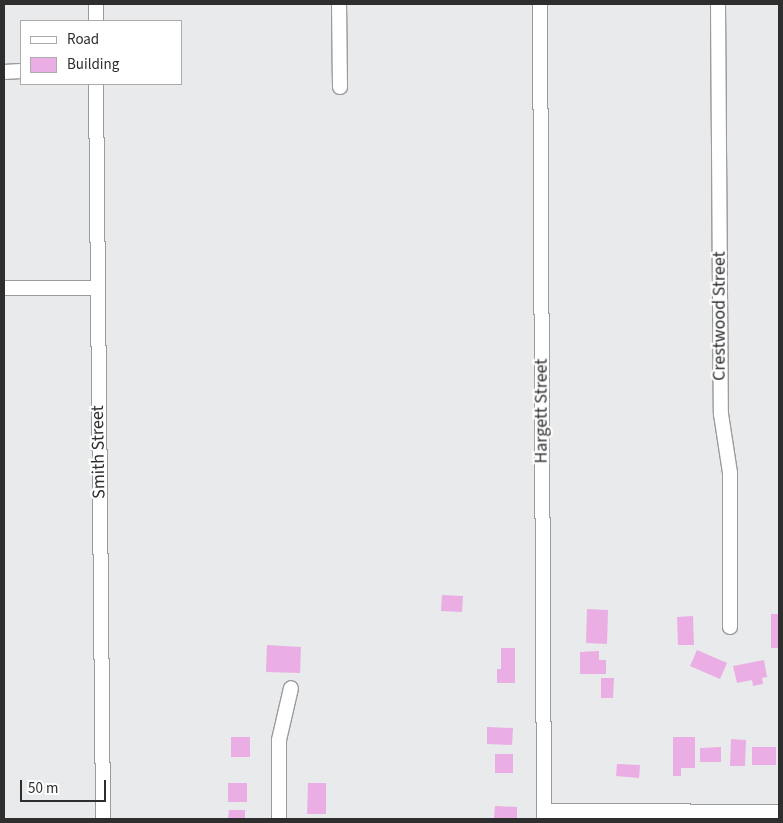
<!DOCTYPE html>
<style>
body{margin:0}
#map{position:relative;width:783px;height:823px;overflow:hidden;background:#e8eaec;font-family:"Source Sans 3",sans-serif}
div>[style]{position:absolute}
.building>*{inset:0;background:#eaaee4}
.roads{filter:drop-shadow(1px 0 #9a9b9e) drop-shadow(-1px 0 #9a9b9e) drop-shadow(0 1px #9a9b9e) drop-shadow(0 -1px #9a9b9e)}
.minor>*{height:14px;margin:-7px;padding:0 7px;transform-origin:7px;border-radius:7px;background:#fff}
span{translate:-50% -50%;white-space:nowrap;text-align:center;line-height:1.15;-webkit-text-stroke:4.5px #fff;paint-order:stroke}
.street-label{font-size:18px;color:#2e2e2f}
.frame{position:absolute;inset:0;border:5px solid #2e2e2f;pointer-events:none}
.legend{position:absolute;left:20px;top:20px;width:162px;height:65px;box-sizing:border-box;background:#fff;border:1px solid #ababac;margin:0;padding:6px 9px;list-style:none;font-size:15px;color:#2e2e2f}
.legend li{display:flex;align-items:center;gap:10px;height:25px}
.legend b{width:25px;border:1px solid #ababac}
.scale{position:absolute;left:20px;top:780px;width:86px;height:22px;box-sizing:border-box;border:2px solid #2e2e2f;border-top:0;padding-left:6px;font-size:15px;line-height:18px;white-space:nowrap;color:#2e2e2f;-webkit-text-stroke:4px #fff;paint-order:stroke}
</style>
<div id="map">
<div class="building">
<div style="clip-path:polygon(442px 595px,463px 596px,462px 612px,441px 611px)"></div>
<div style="clip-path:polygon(587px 609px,608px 610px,607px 644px,586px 643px)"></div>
<div style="clip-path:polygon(771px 614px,779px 614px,779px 648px,771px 648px)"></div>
<div style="clip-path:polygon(693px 616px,694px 645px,678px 645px,677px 617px)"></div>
<div style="clip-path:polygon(267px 645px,301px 647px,300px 673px,266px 672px)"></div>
<div style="clip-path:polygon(501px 648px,515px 648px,515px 683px,497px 683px,497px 669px,501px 669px)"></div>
<div style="clip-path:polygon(697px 650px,727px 663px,720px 679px,690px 666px)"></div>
<div style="clip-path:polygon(599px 651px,599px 660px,606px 660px,606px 674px,580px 674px,580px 652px)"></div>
<div style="clip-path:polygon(764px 660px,767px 677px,762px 678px,763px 684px,753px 686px,752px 680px,737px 683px,733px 666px)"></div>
<div style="clip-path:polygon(601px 678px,614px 678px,613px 698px,601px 698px)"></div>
<div style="clip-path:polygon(487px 727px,513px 728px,512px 745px,487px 744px)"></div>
<div style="clip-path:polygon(231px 737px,250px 737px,250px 757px,231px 757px)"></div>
<div style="clip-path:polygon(673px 737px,695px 737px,695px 768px,681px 768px,681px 776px,673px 776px)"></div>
<div style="clip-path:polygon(731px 739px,746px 740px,745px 766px,730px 766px)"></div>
<div style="clip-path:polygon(721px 747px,721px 762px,700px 762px,700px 748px)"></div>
<div style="clip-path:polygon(752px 747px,776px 747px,776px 765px,752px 765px)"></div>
<div style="clip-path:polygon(495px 754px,513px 754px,513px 773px,495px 773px)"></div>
<div style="clip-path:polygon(617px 764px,640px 765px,639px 778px,616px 776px)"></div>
<div style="clip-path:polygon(228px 783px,247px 783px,247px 802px,228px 802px)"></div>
<div style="clip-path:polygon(308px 783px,326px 783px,326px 814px,307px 814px)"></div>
<div style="clip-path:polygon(495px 806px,517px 807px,517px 819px,494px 819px)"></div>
<div style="clip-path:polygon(229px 810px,245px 810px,245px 819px,228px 819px)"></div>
</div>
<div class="roads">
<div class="minor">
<div style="left:339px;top:4px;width:83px;rotate:89.3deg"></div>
<div style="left:540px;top:4px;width:815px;rotate:89.72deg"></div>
<div style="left:718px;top:4px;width:410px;rotate:89.6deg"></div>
<div style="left:721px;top:414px;width:60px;rotate:81.3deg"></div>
<div style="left:730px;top:473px;width:154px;rotate:90deg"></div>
<div style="left:96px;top:21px;width:17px;rotate:-90deg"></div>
<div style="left:4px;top:72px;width:17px;rotate:-3deg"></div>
<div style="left:96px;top:84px;width:735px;rotate:89.45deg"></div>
<div style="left:4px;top:288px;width:93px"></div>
<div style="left:544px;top:811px;width:235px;rotate:0.2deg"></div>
<div style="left:279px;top:819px;width:79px;rotate:-90deg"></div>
<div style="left:279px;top:740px;width:53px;rotate:-77deg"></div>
</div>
</div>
<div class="street-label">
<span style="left:720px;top:316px;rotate:-90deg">Crestwood Street</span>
<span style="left:542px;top:411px;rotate:-90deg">Hargett Street</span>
<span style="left:99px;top:452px;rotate:-91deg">Smith Street</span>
</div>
<div class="frame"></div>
<ul class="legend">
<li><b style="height:6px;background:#fff"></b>Road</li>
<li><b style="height:14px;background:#eaaee4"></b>Building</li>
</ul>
<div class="scale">50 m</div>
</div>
